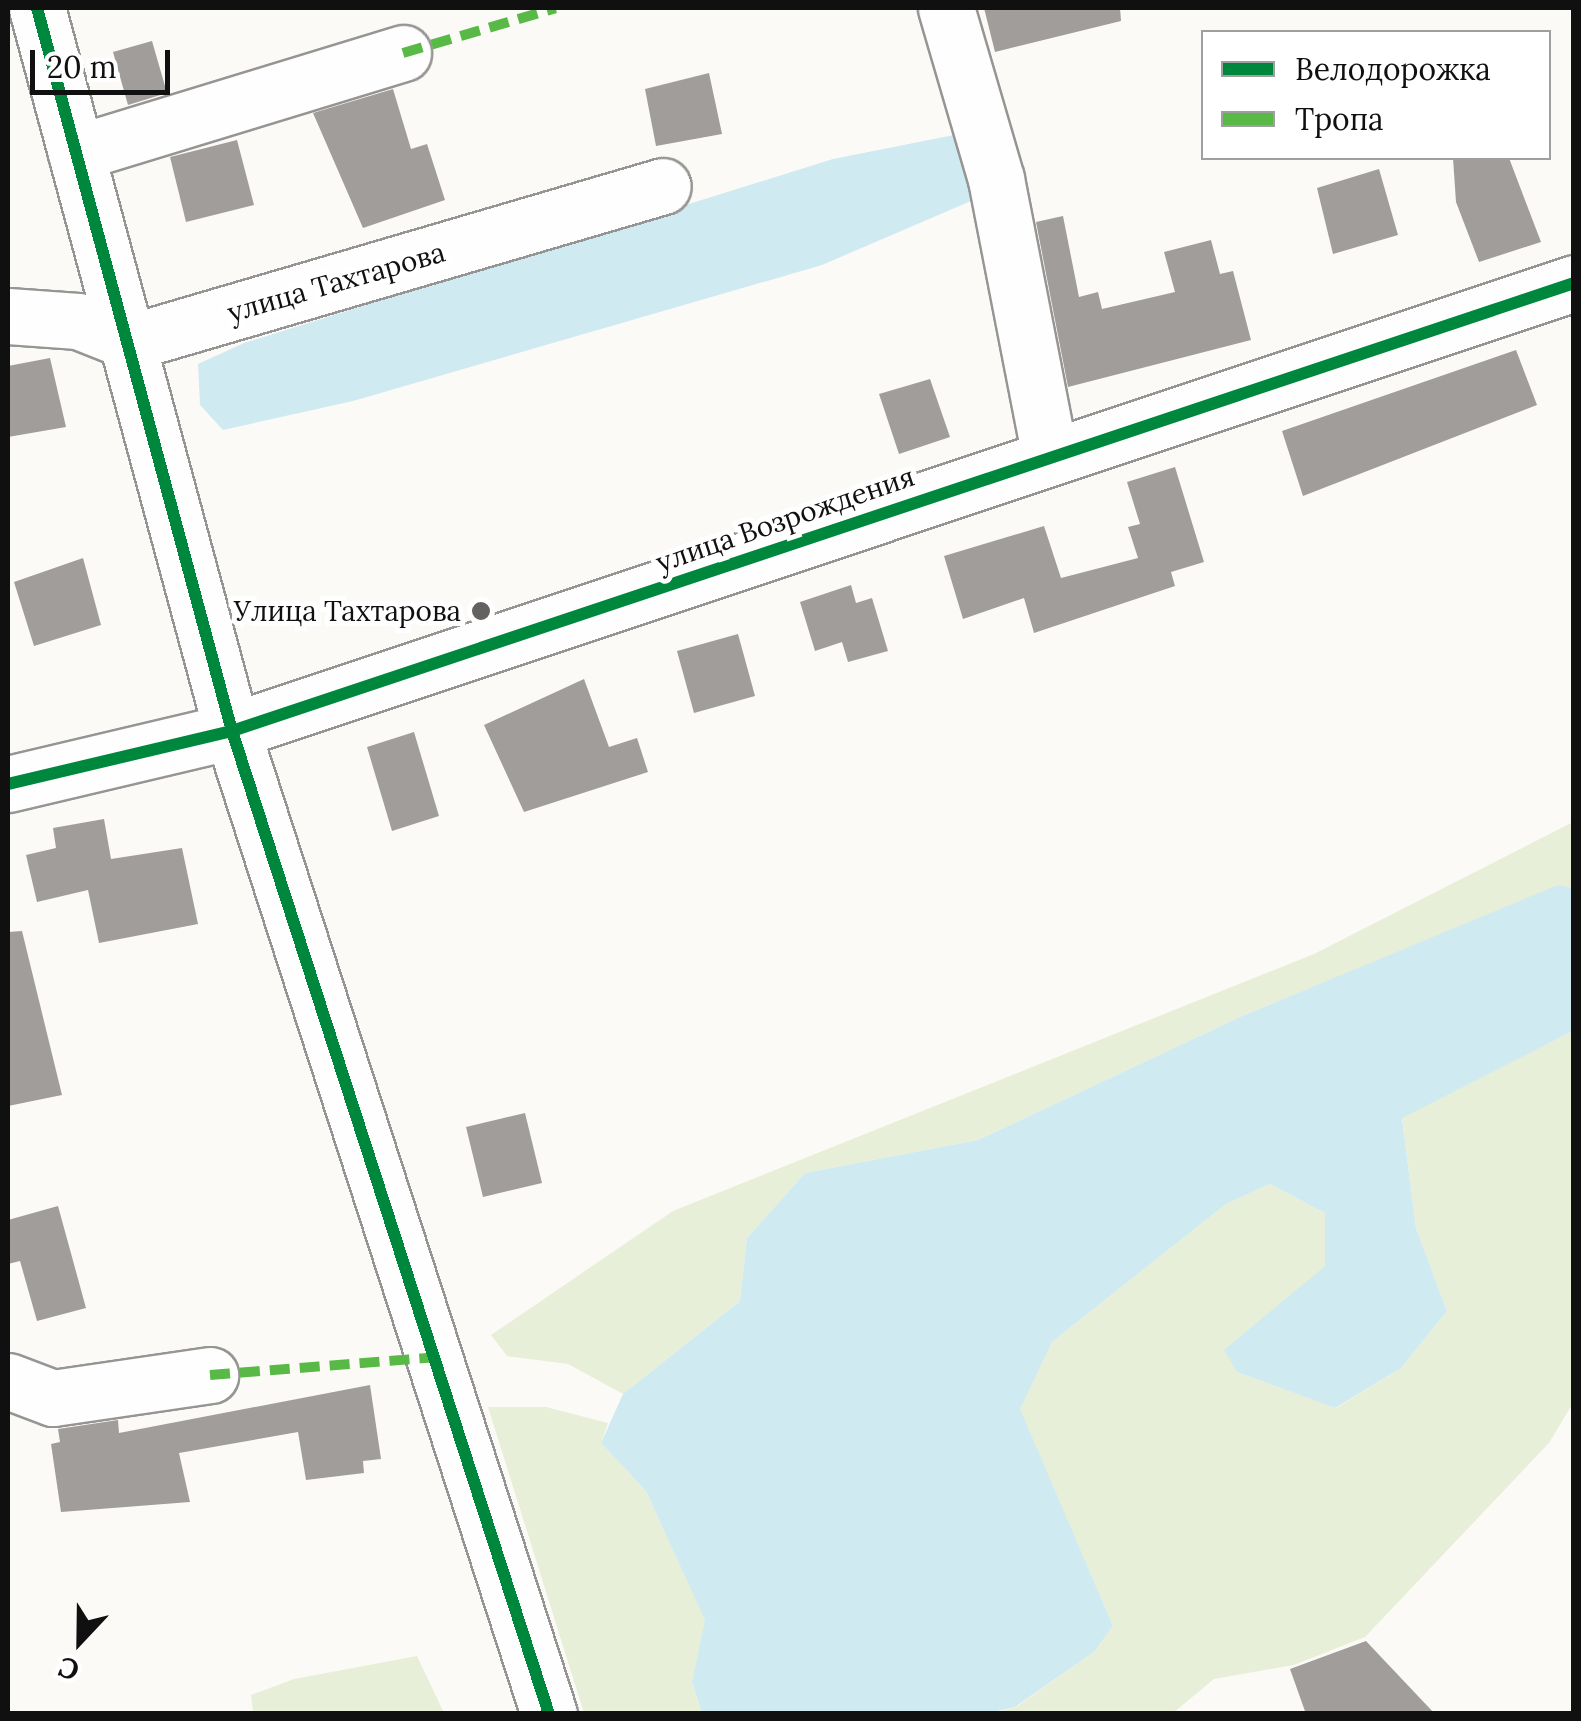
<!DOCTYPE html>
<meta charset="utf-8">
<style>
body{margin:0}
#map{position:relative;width:1581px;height:1721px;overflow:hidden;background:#fcfaf6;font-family:Lora,serif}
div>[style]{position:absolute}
.green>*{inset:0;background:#e8efd8}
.water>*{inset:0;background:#d0eaf2}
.building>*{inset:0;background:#a09d9b}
.roads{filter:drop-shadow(2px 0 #969594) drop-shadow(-2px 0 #969594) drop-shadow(0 2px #969594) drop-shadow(0 -2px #969594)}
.minor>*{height:55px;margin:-27.5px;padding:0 27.5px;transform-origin:27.5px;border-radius:27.5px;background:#fffefe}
.quiet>*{height:10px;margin-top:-5px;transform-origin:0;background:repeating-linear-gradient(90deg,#58b947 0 20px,transparent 0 30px)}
.cycleway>*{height:12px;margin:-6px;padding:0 6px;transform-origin:6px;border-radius:6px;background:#00873e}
.dots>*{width:28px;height:28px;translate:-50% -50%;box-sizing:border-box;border:5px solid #fff;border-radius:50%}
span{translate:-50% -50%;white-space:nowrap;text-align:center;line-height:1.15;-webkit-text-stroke:10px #fff;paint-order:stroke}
.street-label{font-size:28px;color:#101010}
.poi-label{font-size:28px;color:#101010}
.right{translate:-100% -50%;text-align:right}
.frame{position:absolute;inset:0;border:10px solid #101010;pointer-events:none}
.legend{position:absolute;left:1201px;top:30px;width:350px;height:130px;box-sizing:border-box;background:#fff;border:2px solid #9f9f9f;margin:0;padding:12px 18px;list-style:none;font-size:30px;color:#101010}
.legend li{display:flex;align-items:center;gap:20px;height:50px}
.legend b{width:50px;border:2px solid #9f9f9f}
.north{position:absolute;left:30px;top:1591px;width:100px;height:100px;-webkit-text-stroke:8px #fff;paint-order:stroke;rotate:202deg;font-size:28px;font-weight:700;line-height:40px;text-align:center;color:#101010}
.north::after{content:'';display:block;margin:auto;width:35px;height:45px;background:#101010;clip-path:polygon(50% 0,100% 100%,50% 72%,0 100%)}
.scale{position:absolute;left:30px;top:50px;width:140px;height:45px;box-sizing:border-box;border:5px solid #101010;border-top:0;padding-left:12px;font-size:30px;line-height:35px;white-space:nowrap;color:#101010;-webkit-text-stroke:8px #fff;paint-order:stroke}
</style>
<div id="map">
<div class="green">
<div style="clip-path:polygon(1573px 822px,1573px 888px,1558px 886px,1240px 1017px,978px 1140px,805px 1173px,747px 1238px,740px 1301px,623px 1394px,568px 1364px,507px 1356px,491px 1335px,673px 1211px,1314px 954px)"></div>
<div style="clip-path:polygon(1573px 1031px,1573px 1403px,1549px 1443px,1365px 1637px,1294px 1665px,1214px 1679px,1173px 1713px,989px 1714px,1016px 1707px,1094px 1652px,1113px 1626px,1019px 1409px,1052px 1342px,1226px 1204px,1270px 1184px,1325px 1213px,1325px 1266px,1237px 1372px,1336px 1408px,1401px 1368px,1447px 1311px,1416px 1228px,1402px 1117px)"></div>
<div style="clip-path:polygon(488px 1407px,546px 1407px,608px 1423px,601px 1443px,646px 1491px,706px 1620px,692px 1682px,702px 1713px,584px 1713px)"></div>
<div style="clip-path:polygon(417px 1656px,444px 1713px,253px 1713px,251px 1695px,294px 1679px)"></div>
</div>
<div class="water">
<div style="clip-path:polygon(954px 135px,978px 198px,822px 265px,353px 401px,223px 430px,200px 405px,198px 364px,244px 343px,833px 159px)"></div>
<div style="clip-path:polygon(1558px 885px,1573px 888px,1573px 1031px,1402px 1118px,1416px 1228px,1447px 1311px,1401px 1368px,1335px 1408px,1237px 1372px,1224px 1350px,1325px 1266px,1325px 1213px,1270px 1184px,1226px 1204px,1052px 1342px,1020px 1409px,1113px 1626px,1094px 1652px,1015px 1707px,989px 1713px,702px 1713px,692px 1682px,705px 1620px,646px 1491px,601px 1443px,623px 1394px,740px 1301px,747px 1238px,805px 1173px,978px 1140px,1240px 1017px)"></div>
</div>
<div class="building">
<div style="clip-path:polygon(984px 8px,1120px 8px,1121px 21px,995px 52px)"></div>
<div style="clip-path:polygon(152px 41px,167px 93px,128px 105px,113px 52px)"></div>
<div style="clip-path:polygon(709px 73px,722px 134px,656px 146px,645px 89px)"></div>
<div style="clip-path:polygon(393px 89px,411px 149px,427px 144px,445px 200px,363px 228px,313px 113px)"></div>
<div style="clip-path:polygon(237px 140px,254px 205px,186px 222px,170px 157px)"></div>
<div style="clip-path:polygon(1453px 158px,1509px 158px,1541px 242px,1479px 262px,1456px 202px)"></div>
<div style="clip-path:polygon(1379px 169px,1398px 235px,1333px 254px,1317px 188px)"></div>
<div style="clip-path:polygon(1063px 216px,1079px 297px,1098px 292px,1102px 309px,1175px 292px,1164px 252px,1211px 240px,1220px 274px,1233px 271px,1251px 340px,1068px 387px,1036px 222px)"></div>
<div style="clip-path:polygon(1516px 350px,1537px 405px,1303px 496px,1282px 431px)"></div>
<div style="clip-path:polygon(50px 358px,66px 427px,8px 437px,8px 366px)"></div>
<div style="clip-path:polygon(930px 379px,950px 437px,899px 454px,879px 394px)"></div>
<div style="clip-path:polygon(1175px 467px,1204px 562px,1171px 572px,1175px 586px,1034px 633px,1024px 598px,963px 619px,944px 556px,1044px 526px,1061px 578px,1138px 558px,1128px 527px,1140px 524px,1127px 482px)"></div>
<div style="clip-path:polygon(83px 558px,101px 625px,34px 646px,14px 582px)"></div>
<div style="clip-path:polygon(851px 585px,856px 603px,872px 598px,888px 651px,848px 662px,842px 642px,815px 651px,800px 602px)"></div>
<div style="clip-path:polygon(738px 634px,755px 696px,694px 713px,677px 651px)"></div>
<div style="clip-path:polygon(584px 679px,609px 747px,637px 738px,648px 772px,524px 812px,484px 725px)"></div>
<div style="clip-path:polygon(414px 732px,439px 816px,392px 831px,367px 747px)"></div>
<div style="clip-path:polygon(104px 819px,111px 859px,182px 848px,198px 924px,99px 943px,88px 890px,37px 902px,26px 855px,56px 848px,53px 828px)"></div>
<div style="clip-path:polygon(22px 931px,62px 1095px,8px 1106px,8px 932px)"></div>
<div style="clip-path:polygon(525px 1113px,542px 1183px,483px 1197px,466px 1127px)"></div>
<div style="clip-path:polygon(58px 1206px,86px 1308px,37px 1321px,20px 1261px,8px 1264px,8px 1220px)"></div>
<div style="clip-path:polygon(370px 1385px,381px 1459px,363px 1461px,364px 1473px,306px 1480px,298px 1432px,179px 1453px,190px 1502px,61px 1512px,51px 1444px,60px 1442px,58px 1429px,118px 1420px,119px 1433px)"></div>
<div style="clip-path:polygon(1366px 1641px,1382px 1658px,1435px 1714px,1306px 1714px,1290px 1669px)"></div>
</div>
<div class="roads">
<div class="minor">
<div style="left:37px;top:8px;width:749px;rotate:74.91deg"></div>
<div style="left:232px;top:731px;width:1033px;rotate:72.13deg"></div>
<div style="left:946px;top:8px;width:178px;rotate:73.7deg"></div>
<div style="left:996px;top:179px;width:283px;rotate:79deg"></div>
<div style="left:76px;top:153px;width:342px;rotate:-17deg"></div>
<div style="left:8px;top:316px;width:70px;rotate:4.1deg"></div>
<div style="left:78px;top:321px;width:57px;rotate:21.6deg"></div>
<div style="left:131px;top:342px;width:554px;rotate:-16.34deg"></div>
<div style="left:8px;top:784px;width:230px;rotate:-13.3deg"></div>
<div style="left:232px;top:731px;width:1415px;rotate:-18.46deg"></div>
<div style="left:8px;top:1381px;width:48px;rotate:20.7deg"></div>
<div style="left:53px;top:1398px;width:159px;rotate:-8.3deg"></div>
</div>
</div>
<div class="quiet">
<div style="left:403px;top:53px;width:159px;rotate:-16.4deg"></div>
<div style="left:210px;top:1375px;width:228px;rotate:-4.5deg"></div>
</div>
<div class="cycleway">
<div style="left:37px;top:8px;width:749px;rotate:74.91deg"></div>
<div style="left:232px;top:731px;width:1033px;rotate:72.13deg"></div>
<div style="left:8px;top:784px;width:230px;rotate:-13.3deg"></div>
<div style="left:232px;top:731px;width:1415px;rotate:-18.46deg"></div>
</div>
<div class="dots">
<div style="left:481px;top:611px;background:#636260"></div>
</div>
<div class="street-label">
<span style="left:336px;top:282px;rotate:-16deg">улица Тахтарова</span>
<span style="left:785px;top:519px;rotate:-19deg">улица Возрождения</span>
</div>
<div class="poi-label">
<span class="right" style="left:461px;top:611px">Улица Тахтарова</span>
</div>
<div class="frame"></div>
<ul class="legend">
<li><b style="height:12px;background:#00873e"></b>Велодорожка</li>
<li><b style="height:12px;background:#58b947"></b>Тропа</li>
</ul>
<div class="north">С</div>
<div class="scale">20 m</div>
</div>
